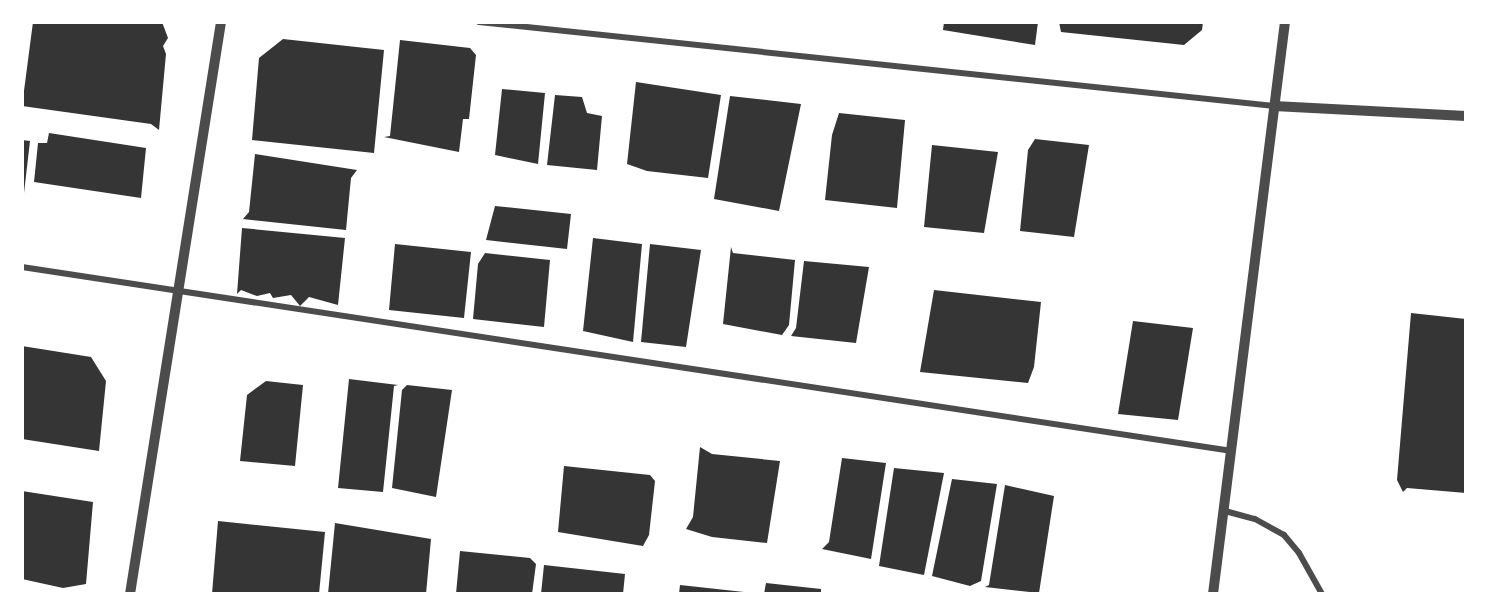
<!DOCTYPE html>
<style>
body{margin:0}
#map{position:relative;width:1488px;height:616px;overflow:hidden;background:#fff;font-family:Karla,sans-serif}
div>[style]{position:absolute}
.building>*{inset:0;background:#353535}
.minor>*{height:6px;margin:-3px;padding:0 3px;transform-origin:3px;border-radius:3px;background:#4c4c4c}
.tertiary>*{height:10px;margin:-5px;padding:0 5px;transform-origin:5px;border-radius:5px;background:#4c4c4c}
span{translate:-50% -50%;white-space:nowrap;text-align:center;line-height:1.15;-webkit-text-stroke:4.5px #fff;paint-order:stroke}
.frame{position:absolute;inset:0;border:24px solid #fff;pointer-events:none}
</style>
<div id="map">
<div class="building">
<div style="clip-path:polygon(33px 22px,162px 22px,168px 38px,163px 46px,166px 54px,159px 130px,151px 124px,22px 106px)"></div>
<div style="clip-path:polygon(944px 22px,1038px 22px,1035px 45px,943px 30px)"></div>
<div style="clip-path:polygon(1059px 22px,1203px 22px,1202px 30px,1184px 45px,1061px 32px)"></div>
<div style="clip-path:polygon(283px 39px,384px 50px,374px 153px,252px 140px,259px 58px)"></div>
<div style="clip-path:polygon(400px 40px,470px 48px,476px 55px,469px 119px,463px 119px,459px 152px,384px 137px,390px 136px)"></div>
<div style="clip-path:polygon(636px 82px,721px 95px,708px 178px,647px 171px,627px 164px)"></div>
<div style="clip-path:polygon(502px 89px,545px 93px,538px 164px,495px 155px)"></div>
<div style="clip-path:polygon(555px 95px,582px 97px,587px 113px,602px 116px,597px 170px,547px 165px)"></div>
<div style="clip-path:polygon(730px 96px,801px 104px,779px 211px,714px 199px)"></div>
<div style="clip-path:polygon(839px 113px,905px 120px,897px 208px,825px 200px,832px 135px)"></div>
<div style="clip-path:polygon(49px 133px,146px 148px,141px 198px,34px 182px,38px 143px,47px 143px)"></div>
<div style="clip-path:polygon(1035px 139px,1089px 145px,1074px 237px,1020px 231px,1028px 150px)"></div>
<div style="clip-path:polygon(22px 140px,30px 141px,24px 193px,22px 193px)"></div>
<div style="clip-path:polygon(932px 145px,998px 152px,984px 233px,924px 227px)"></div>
<div style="clip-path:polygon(255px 154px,357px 170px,351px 178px,346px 230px,243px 219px,249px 212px)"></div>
<div style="clip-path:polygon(495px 206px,571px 214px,567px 249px,486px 240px)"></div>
<div style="clip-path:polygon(242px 228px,345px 238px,338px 305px,309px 297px,300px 306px,291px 295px,273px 298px,270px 293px,257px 296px,241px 290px,237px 294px)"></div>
<div style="clip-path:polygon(593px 238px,642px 244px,633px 342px,583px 331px)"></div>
<div style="clip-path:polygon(395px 244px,471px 252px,464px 318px,389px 310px)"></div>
<div style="clip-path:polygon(650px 244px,701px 250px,686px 347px,641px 342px)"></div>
<div style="clip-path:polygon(731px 247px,733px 253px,795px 260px,789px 325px,782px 335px,723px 324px)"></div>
<div style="clip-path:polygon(485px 253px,550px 260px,544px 327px,473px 319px,478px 264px)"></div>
<div style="clip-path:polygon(804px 261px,869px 267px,856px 343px,791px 336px,796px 328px)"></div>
<div style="clip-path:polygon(934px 290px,1041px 302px,1034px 367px,1028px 383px,920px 372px)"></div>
<div style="clip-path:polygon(1411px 313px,1466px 319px,1466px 493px,1407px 488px,1403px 492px,1397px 480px)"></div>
<div style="clip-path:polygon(1133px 321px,1193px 328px,1178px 420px,1118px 414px)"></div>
<div style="clip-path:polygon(22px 346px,91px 357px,106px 381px,99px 451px,22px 439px)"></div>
<div style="clip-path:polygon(349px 379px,398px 385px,394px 386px,383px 492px,338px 488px)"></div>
<div style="clip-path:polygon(266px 381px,303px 385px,295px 466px,240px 461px,247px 395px)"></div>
<div style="clip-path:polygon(407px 385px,452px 390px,436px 497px,392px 488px,402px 390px)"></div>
<div style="clip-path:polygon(700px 447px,712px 454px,780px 461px,767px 543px,712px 537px,686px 529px,693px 517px)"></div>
<div style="clip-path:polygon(842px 458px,886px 463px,871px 559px,822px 549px,829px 542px)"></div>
<div style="clip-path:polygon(564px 466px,650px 475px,655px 481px,649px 535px,643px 546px,558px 532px)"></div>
<div style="clip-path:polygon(894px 468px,944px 473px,924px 575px,879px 566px)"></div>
<div style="clip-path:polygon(952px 479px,997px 484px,981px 581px,970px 586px,932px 576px)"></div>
<div style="clip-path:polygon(1005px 485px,1054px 496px,1039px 593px,985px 587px,989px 585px)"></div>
<div style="clip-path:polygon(22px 491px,93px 502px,86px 584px,63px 588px,22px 579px)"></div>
<div style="clip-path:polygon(218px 521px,325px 532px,319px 594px,212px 594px)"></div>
<div style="clip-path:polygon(335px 523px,431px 539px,426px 594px,328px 594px)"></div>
<div style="clip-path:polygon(460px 551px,530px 558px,536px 564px,532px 594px,456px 594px)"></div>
<div style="clip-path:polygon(544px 565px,625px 574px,623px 594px,541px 594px)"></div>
<div style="clip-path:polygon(766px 583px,821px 589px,821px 594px,764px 594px)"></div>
<div style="clip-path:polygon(680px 585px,744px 592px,744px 594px,679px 594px)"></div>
</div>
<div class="minor">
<div style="left:479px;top:22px;width:799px;rotate:6.03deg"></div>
<div style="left:22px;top:267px;width:1224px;rotate:8.65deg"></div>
<div style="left:1225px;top:511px;width:31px;rotate:15deg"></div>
<div style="left:1255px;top:519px;width:33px;rotate:29deg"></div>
<div style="left:1284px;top:535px;width:23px;rotate:50deg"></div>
<div style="left:1299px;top:553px;width:47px;rotate:60.7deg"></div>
</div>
<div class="tertiary">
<div style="left:1274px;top:106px;width:192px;rotate:3deg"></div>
<div style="left:130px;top:594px;width:579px;rotate:-80.96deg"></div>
<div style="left:1213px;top:594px;width:577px;rotate:-82.83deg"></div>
</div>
<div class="frame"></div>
</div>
